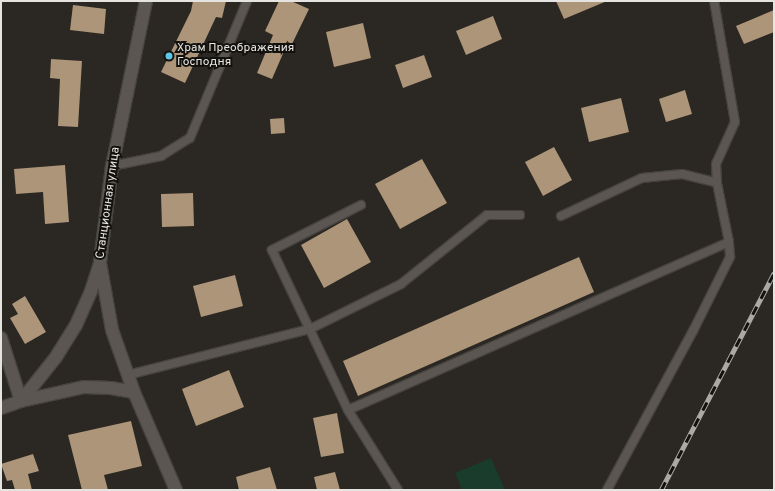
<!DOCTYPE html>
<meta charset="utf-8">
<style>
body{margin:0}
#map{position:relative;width:775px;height:491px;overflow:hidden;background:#2b2722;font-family:Overpass,sans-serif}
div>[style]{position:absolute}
.green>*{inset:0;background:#1a3c2d}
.building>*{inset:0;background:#ac9578}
.roads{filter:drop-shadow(1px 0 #46433f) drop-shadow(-1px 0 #46433f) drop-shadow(0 1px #46433f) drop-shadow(0 -1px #46433f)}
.lane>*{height:8px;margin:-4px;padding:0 4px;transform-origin:4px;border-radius:4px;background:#5b5651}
.street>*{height:12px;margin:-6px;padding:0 6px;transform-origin:6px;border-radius:6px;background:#5b5651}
.secondary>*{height:12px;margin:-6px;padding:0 6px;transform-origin:6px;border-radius:6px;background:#5b5651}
.rail>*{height:4.5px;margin-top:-2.25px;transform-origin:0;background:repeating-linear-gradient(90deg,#12110e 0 9px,#aba9a5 0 18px);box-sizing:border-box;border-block:1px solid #aba9a5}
.dots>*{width:11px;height:11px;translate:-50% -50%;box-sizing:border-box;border:2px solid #12110e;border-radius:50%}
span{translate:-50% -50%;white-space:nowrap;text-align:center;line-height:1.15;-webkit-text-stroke:4px #12110e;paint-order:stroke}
.poi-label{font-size:12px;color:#e6e4e0}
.left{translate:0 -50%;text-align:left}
.street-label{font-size:12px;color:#e6e4e0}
.frame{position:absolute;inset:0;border:2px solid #e6e4e0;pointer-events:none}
</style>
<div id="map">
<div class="green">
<div style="clip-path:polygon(491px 458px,505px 490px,462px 490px,455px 473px)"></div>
</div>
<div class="building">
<div style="clip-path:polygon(193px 1px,226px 1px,222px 18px,216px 17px,185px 83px,161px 72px,191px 11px)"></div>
<div style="clip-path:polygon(279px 1px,291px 1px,309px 9px,292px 44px,288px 42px,272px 79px,257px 73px,273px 35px,265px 31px)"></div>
<div style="clip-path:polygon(556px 1px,607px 1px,564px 19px)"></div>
<div style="clip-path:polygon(73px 5px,106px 9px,104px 34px,70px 30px)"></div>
<div style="clip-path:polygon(774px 10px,774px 32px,744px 44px,736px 26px)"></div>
<div style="clip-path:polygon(493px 16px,502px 39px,466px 55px,456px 31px)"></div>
<div style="clip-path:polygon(363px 23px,371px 58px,334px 67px,326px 32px)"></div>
<div style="clip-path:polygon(424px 55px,432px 77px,403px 88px,395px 65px)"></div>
<div style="clip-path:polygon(51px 59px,82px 61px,78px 127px,58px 126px,60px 79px,50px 78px)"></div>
<div style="clip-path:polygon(685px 90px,692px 114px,666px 122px,659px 99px)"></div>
<div style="clip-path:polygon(621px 98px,629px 132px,589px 142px,581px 108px)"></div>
<div style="clip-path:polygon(284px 118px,285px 133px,271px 134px,270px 119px)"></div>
<div style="clip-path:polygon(554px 147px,572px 180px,543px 196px,525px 162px)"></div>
<div style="clip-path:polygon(422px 159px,447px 203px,400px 229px,375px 184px)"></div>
<div style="clip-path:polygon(65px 165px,69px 222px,45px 224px,43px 192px,16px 194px,14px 169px)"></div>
<div style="clip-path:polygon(193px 193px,194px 226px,162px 227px,161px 194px)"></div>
<div style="clip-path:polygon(347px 219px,371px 262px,324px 288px,301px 245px)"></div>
<div style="clip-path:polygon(579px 257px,594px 292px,358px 396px,343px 361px)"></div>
<div style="clip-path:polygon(235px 275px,243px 306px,201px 317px,193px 286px)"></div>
<div style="clip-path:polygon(25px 296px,46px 332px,25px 344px,10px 318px,18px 314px,12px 304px)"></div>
<div style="clip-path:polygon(229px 370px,244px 407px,196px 426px,182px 389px)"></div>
<div style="clip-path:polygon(337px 413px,344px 453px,321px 457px,313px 418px)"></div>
<div style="clip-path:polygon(131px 421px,142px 466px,104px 475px,108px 490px,82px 490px,68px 435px)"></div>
<div style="clip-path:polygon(33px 454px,39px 471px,28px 474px,32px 490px,15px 490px,12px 480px,7px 481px,1px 464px)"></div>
<div style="clip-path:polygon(270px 467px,277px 490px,239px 490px,236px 477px)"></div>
<div style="clip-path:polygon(335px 472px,340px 490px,317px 490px,314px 477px)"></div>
</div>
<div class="roads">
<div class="lane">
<div style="left:112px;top:166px;width:50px;rotate:-11.5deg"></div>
<div style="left:161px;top:156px;width:34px;rotate:-32deg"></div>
<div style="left:190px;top:138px;width:148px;rotate:-67.4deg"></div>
<div style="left:361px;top:205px;width:100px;rotate:153.2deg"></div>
<div style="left:272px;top:250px;width:177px;rotate:64.6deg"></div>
<div style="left:348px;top:410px;width:94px;rotate:58deg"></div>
<div style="left:561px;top:216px;width:89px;rotate:-25.1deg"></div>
<div style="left:642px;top:178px;width:40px;rotate:-5.7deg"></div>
<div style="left:682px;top:174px;width:36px;rotate:14deg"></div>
<div style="left:128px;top:375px;width:188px;rotate:-14.2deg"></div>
<div style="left:310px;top:329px;width:102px;rotate:-26.3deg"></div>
<div style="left:401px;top:284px;width:110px;rotate:-38.7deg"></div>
<div style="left:487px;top:215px;width:33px"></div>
<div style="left:348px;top:410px;width:416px;rotate:-23.8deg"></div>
<div style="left:607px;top:490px;width:181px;rotate:-61.6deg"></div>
<div style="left:693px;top:331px;width:83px;rotate:-63.4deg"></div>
<div style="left:730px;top:257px;width:15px;rotate:-94deg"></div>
<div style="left:729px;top:242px;width:60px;rotate:-101.5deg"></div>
<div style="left:717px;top:183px;width:19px;rotate:-93deg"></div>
<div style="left:716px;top:164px;width:46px;rotate:-65.7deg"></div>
<div style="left:735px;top:122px;width:123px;rotate:-99.8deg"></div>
</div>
<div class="street">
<div style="left:1px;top:338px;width:66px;rotate:72.4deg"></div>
</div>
<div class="secondary">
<div style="left:146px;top:1px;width:168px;rotate:101.6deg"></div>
<div style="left:112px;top:166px;width:98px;rotate:97.1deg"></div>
<div style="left:100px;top:263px;width:68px;rotate:79.8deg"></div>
<div style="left:112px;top:330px;width:66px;rotate:70.5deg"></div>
<div style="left:134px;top:392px;width:107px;rotate:66.8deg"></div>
<div style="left:21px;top:401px;width:56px;rotate:-51.5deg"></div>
<div style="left:56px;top:357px;width:38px;rotate:-58deg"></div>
<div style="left:76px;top:325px;width:37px;rotate:-66deg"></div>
<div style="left:91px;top:291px;width:28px;rotate:-72deg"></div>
<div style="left:1px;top:408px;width:21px;rotate:-19deg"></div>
<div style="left:21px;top:401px;width:65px;rotate:-12.5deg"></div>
<div style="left:84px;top:387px;width:27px;rotate:2deg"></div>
<div style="left:111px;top:388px;width:23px;rotate:10deg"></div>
</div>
</div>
<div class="rail">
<div style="left:661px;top:490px;width:245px;rotate:-62.5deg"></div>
</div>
<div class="dots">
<div style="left:169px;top:56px;background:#5cc7e7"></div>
</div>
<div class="poi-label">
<span class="left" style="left:177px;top:56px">Храм Преображения<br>Господня</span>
</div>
<div class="street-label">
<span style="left:109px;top:203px;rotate:-82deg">Станционная улица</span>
</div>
<div class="frame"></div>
</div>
